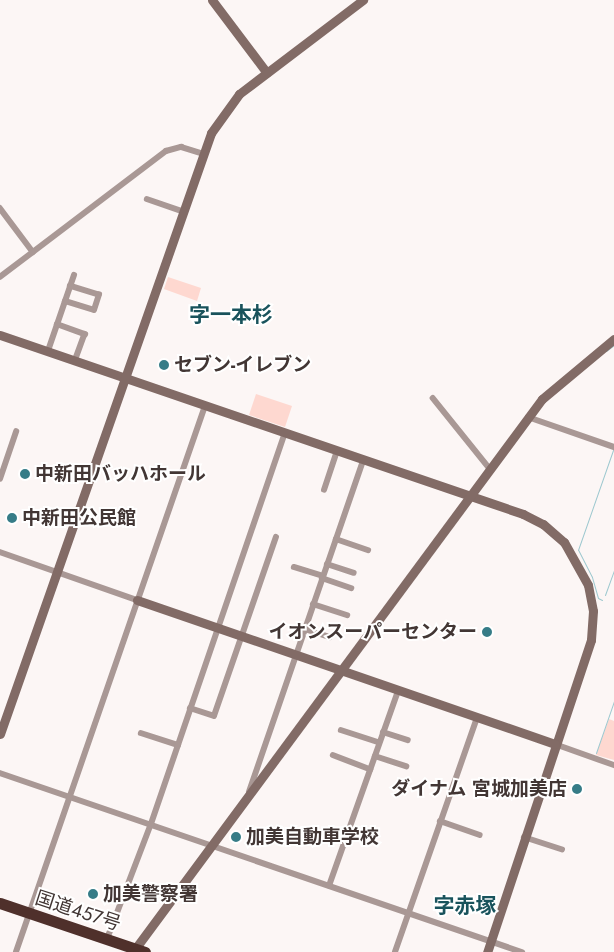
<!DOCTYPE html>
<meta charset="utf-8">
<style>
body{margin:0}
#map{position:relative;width:614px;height:952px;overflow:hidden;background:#fcf6f5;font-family:Jost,"Noto Sans JP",sans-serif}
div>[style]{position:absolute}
.green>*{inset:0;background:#fed8d0}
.stream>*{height:1px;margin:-0.5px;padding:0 0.5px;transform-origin:0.5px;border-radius:0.5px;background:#9dc8cf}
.street>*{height:5.5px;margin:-2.75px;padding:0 2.75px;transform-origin:2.75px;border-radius:2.75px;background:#a99895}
.secondary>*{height:9px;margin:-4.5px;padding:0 4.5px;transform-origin:4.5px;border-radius:4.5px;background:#826b66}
.highway>*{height:11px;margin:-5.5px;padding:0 5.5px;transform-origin:5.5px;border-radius:5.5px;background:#4f302b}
.dots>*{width:14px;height:14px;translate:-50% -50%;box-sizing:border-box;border:2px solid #fff;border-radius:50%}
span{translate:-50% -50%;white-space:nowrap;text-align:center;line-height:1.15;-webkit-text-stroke:4px #fff;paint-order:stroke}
.poi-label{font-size:19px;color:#423634;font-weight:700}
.left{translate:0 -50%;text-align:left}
.right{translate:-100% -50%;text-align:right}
.street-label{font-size:19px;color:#423634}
.quarter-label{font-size:21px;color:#19535c;font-weight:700}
</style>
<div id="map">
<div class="green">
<div style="clip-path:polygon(168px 277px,201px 288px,197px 301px,164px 289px)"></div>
<div style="clip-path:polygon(256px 394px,292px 406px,285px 427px,249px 415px)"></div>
<div style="clip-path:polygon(609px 719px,614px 721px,614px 760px,596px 755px)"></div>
</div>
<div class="stream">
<div style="left:606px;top:351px;width:10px;rotate:-37deg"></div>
<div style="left:605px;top:595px;width:27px;rotate:-70deg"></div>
<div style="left:602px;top:600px;width:4px;rotate:-153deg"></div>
<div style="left:598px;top:598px;width:22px;rotate:-106deg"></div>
<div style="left:592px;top:577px;width:30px;rotate:-117deg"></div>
<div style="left:578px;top:550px;width:106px;rotate:-70.7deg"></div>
<div style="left:596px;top:753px;width:55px;rotate:-70.9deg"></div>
</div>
<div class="street">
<div style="left:147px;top:199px;width:39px;rotate:19deg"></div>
<div style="left:0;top:208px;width:55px;rotate:53.1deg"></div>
<div style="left:0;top:277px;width:208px;rotate:-37.2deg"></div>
<div style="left:166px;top:151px;width:16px;rotate:-15deg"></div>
<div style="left:181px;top:147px;width:24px;rotate:17deg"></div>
<div style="left:65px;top:301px;width:30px;rotate:17deg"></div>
<div style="left:94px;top:310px;width:16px;rotate:-72deg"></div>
<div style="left:99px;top:295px;width:30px;rotate:-163deg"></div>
<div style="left:57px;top:324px;width:30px;rotate:20deg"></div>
<div style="left:85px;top:334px;width:29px;rotate:110deg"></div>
<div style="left:48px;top:351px;width:80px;rotate:-71.1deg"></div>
<div style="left:433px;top:398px;width:91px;rotate:51.2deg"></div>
<div style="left:528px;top:417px;width:91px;rotate:19.2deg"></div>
<div style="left:0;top:479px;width:50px;rotate:-71.2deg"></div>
<div style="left:324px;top:490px;width:41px;rotate:-71.6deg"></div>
<div style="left:336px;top:539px;width:34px;rotate:19deg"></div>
<div style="left:0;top:552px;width:145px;rotate:19.3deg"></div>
<div style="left:327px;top:564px;width:28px;rotate:18deg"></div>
<div style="left:294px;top:567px;width:30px;rotate:17deg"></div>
<div style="left:322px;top:578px;width:31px;rotate:19deg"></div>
<div style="left:313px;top:604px;width:36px;rotate:18deg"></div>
<div style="left:305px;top:629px;width:26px;rotate:18deg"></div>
<div style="left:190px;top:708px;width:25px;rotate:18deg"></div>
<div style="left:214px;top:716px;width:189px;rotate:-70.9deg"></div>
<div style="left:341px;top:730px;width:40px;rotate:18deg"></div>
<div style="left:383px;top:732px;width:26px;rotate:18deg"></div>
<div style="left:141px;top:733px;width:39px;rotate:18deg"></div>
<div style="left:555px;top:744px;width:63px;rotate:19.6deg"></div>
<div style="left:333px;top:755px;width:40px;rotate:21deg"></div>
<div style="left:375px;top:756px;width:33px;rotate:18deg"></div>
<div style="left:0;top:773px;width:552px;rotate:18.93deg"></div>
<div style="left:249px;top:792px;width:351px;rotate:-71deg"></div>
<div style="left:440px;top:821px;width:42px;rotate:19.3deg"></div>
<div style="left:524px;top:837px;width:40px;rotate:18deg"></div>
<div style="left:329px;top:886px;width:207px;rotate:-70.5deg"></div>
<div style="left:107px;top:939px;width:123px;rotate:-69.1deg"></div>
<div style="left:151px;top:824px;width:413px;rotate:-71.1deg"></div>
<div style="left:16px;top:952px;width:578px;rotate:-70.91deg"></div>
<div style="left:395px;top:952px;width:248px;rotate:-70.7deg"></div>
</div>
<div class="secondary">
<div style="left:212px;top:0;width:91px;rotate:53deg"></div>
<div style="left:0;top:335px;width:553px;rotate:18.89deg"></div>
<div style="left:523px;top:514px;width:22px;rotate:27deg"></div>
<div style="left:543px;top:524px;width:28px;rotate:41deg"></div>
<div style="left:564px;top:542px;width:49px;rotate:60.8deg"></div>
<div style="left:588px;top:585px;width:26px;rotate:79deg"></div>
<div style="left:593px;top:611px;width:29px;rotate:94deg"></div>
<div style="left:591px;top:640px;width:329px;rotate:108.4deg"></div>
<div style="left:137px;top:600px;width:442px;rotate:19deg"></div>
<div style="left:0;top:734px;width:637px;rotate:-70.65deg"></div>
<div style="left:211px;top:133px;width:48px;rotate:-54.3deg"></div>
<div style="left:239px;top:94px;width:156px;rotate:-37.2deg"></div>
<div style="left:135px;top:949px;width:684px;rotate:-53.5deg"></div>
<div style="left:542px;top:399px;width:94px;rotate:-39.8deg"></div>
</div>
<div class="highway">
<div style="left:0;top:903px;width:153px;rotate:18.7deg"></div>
</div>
<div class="dots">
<div style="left:164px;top:365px;background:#367c87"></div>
<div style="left:25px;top:474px;background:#367c87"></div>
<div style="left:12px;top:518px;background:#367c87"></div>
<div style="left:487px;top:632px;background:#367c87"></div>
<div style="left:577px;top:789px;background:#367c87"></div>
<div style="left:236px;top:837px;background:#367c87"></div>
<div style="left:93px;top:894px;background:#367c87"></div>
</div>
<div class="poi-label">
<span class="left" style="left:174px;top:365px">セブン-イレブン</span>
<span class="left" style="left:35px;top:474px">中新田バッハホール</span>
<span class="left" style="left:22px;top:518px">中新田公民館</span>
<span class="right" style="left:477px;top:632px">イオンスーパーセンター</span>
<span class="right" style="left:567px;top:789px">ダイナム 宮城加美店</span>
<span class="left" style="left:246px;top:837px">加美自動車学校</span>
<span class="left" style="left:103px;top:894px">加美警察署</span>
</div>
<div class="street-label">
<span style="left:78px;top:911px;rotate:18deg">国道457号</span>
</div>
<div class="quarter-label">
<span style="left:231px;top:315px">字一本杉</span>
<span style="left:465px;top:906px">字赤塚</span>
</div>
</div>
